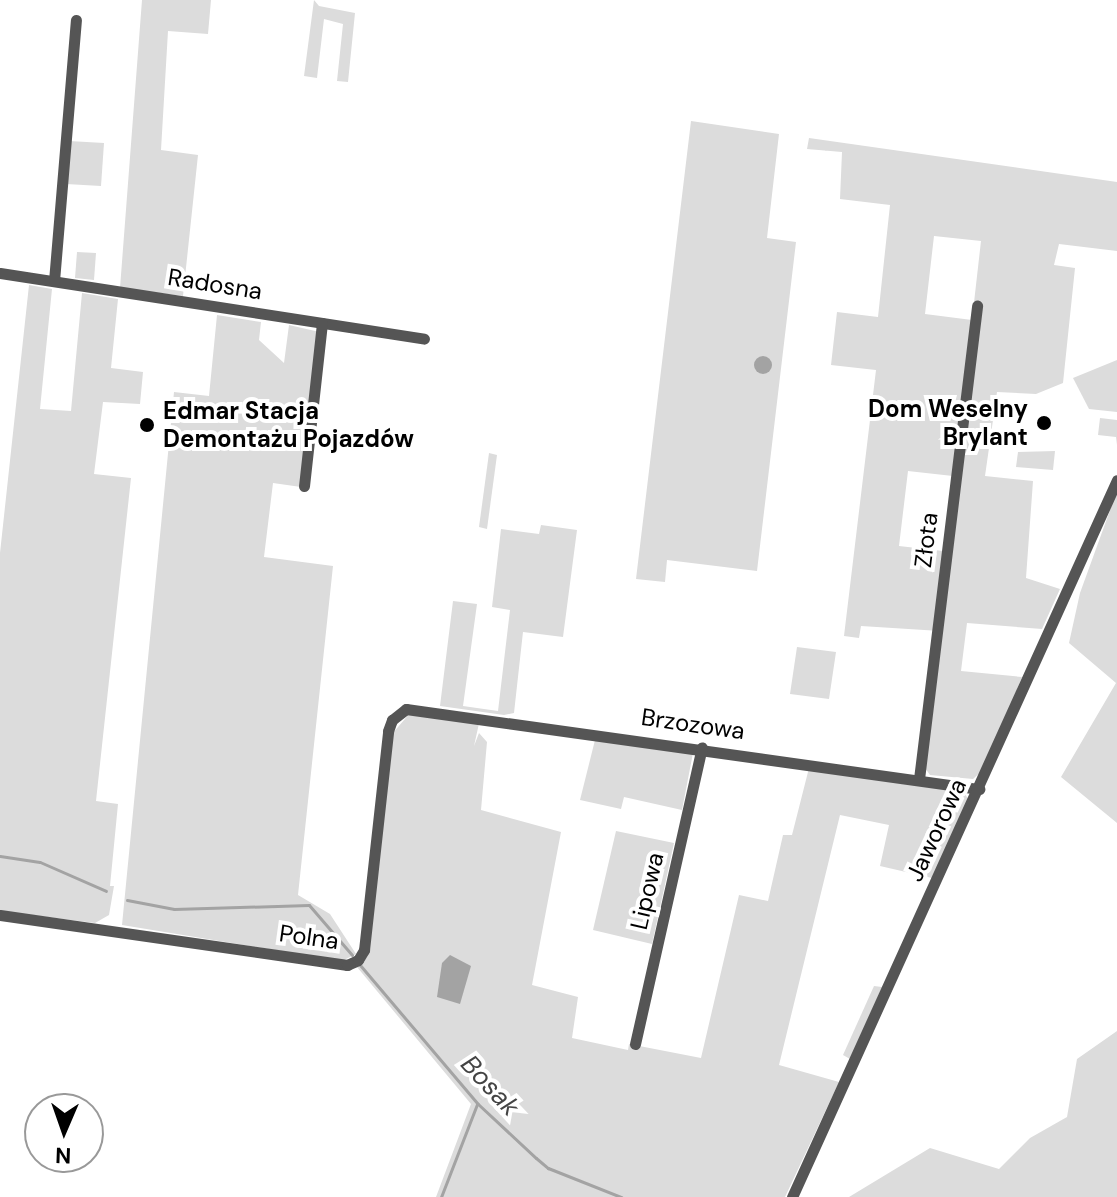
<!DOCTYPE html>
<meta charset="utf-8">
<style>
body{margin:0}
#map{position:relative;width:1117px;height:1197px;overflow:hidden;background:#fff;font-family:"DM Sans",sans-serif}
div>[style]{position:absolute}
.green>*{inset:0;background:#dcdcdc}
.water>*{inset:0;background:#a3a3a3}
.round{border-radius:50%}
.stream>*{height:3px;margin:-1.5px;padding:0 1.5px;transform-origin:1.5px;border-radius:1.5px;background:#a3a3a3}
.street>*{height:11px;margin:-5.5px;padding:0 5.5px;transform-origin:5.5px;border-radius:5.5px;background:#555}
.dots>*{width:22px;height:22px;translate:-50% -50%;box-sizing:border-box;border:4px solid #fff;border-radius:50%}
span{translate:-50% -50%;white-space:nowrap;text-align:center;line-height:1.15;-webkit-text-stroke:8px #fff;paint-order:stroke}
.street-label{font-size:24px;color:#000}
.poi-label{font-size:24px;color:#000;font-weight:700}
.right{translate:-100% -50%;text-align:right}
.left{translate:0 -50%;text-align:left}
.water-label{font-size:26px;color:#444;font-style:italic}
.north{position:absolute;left:24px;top:1093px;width:80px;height:80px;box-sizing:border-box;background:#fff;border:2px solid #999;border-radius:50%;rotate:182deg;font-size:22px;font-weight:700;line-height:32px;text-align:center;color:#000}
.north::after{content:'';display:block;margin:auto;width:28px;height:36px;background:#000;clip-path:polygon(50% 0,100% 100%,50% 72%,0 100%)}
</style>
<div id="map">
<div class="green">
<div style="clip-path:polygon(142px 0,211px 0,208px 34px,168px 31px,161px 150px,198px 155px,183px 296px,120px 288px)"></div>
<div style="clip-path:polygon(314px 0,319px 6px,355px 13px,348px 82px,337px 81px,343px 24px,324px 19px,317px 78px,304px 76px)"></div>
<div style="clip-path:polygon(691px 121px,779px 134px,767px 238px,796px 242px,757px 571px,667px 560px,665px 582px,636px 579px)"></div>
<div style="clip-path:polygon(evenodd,809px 138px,1117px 182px,1117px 251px,1059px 244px,1054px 265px,1075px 268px,1063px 383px,1036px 394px,997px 392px,985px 476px,1033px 481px,1026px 578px,1060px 589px,1042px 629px,967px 623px,961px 671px,1022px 677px,984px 769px,973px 779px,930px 775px,925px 768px,940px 631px,861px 626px,859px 638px,844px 636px,876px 370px,831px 365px,837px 312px,878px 317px,890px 205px,840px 199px,842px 152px,807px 149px,809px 138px,934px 236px,981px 241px,972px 320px,925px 314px,934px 236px,809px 138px,908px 471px,953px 476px,943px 551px,899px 546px,908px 471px)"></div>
<div style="clip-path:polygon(69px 141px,104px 143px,101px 186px,66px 184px)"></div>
<div style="clip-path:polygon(77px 252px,96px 253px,94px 280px,75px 278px)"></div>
<div style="clip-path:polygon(29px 285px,52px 289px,40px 409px,71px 411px,82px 293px,118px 299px,111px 368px,143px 372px,140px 404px,103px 402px,94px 474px,131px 478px,96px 801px,118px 804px,110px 886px,114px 886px,109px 915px,95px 923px,0 911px,0 553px)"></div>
<div style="clip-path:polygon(217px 315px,261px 322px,259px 340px,284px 363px,289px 325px,324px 333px,308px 488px,273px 483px,264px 557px,333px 566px,298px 895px,330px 914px,356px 954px,342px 961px,122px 925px,174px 392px,209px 396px)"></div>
<div style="clip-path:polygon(1117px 360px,1117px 412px,1089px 409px,1073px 378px)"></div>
<div style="clip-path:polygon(1100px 418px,1117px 420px,1117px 445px,1116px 437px,1098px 435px)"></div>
<div style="clip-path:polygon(1055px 451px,1053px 470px,1016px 467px,1018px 452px)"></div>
<div style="clip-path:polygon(489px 453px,497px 455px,487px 529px,479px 527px)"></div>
<div style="clip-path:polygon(1117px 491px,1117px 823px,1061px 777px,1116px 683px,1069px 643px,1080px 593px)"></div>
<div style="clip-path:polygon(541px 525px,577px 530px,563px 637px,523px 632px,514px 713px,504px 715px,440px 706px,453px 601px,477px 604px,463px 706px,498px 711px,510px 610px,492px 607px,501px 529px,539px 534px)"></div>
<div style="clip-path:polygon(797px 647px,836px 652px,829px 699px,790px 694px)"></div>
<div style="clip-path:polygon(410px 713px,480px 719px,474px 746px,479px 733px,487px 742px,481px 810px,561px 832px,532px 985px,578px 997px,572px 1038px,628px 1050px,629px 1044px,701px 1058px,739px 895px,768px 901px,783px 835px,792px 835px,809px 768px,964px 792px,968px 799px,932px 878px,880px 866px,889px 825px,840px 815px,779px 1065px,839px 1082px,785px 1197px,436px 1197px,471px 1104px,357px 967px,364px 958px,392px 734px)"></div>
<div style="clip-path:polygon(596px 736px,693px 753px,682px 810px,624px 797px,621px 809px,580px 800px)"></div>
<div style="clip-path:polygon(616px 831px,674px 843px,652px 944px,593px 930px)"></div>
<div style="clip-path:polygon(874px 986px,882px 987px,850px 1059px,843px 1055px)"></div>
<div style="clip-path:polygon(1117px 1031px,1117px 1197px,849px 1197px,930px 1148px,999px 1169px,1030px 1138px,1067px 1117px,1077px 1059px)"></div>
</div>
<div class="water">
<div class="round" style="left:754px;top:356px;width:18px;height:18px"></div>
<div style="clip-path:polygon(450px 955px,471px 966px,460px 1004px,437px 997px,442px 963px)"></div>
</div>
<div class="stream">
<div style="left:0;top:856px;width:40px;rotate:8.5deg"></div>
<div style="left:40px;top:862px;width:72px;rotate:23.7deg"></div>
<div style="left:127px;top:900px;width:48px;rotate:10.8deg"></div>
<div style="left:174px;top:909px;width:135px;rotate:-1.7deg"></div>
<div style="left:309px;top:905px;width:66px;rotate:49.3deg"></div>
<div style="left:360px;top:965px;width:182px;rotate:49.7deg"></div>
<div style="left:478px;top:1104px;width:79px;rotate:43deg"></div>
<div style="left:536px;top:1158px;width:16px;rotate:40deg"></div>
<div style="left:548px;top:1168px;width:79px;rotate:21.7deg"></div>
<div style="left:441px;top:1197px;width:100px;rotate:-68.8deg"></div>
</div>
<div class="street">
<div style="left:0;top:273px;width:429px;rotate:8.8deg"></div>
<div style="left:54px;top:281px;width:262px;rotate:-85.2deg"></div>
<div style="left:304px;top:486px;width:164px;rotate:-83.7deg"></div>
<div style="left:919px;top:779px;width:477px;rotate:-83deg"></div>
<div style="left:0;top:915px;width:351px;rotate:8.2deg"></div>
<div style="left:347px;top:965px;width:12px;rotate:-24deg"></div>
<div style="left:358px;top:960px;width:12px;rotate:-59deg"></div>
<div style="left:364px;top:950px;width:220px;rotate:-83.7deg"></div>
<div style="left:388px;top:731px;width:12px;rotate:-70deg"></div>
<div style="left:392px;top:720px;width:18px;rotate:-38deg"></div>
<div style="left:406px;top:709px;width:579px;rotate:7.95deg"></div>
<div style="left:635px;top:1044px;width:304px;rotate:-77.3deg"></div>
<div style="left:792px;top:1197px;width:787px;rotate:-65.62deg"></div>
</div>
<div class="dots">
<div style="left:1044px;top:423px;background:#000"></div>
<div style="left:147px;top:425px;background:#000"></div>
</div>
<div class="street-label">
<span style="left:215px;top:284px;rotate:9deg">Radosna</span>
<span style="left:926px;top:540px;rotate:-83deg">Złota</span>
<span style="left:693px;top:724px;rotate:8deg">Brzozowa</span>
<span style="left:936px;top:830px;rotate:-65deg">Jaworowa</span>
<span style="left:647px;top:891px;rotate:-77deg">Lipowa</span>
<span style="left:309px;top:937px;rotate:8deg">Polna</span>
</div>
<div class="poi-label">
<span class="right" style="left:1028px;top:423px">Dom Weselny<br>Brylant</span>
<span class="left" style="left:163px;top:425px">Edmar Stacja<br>Demontażu Pojazdów</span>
</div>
<div class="water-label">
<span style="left:490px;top:1086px;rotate:47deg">Bosak</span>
</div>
<div class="north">N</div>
</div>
